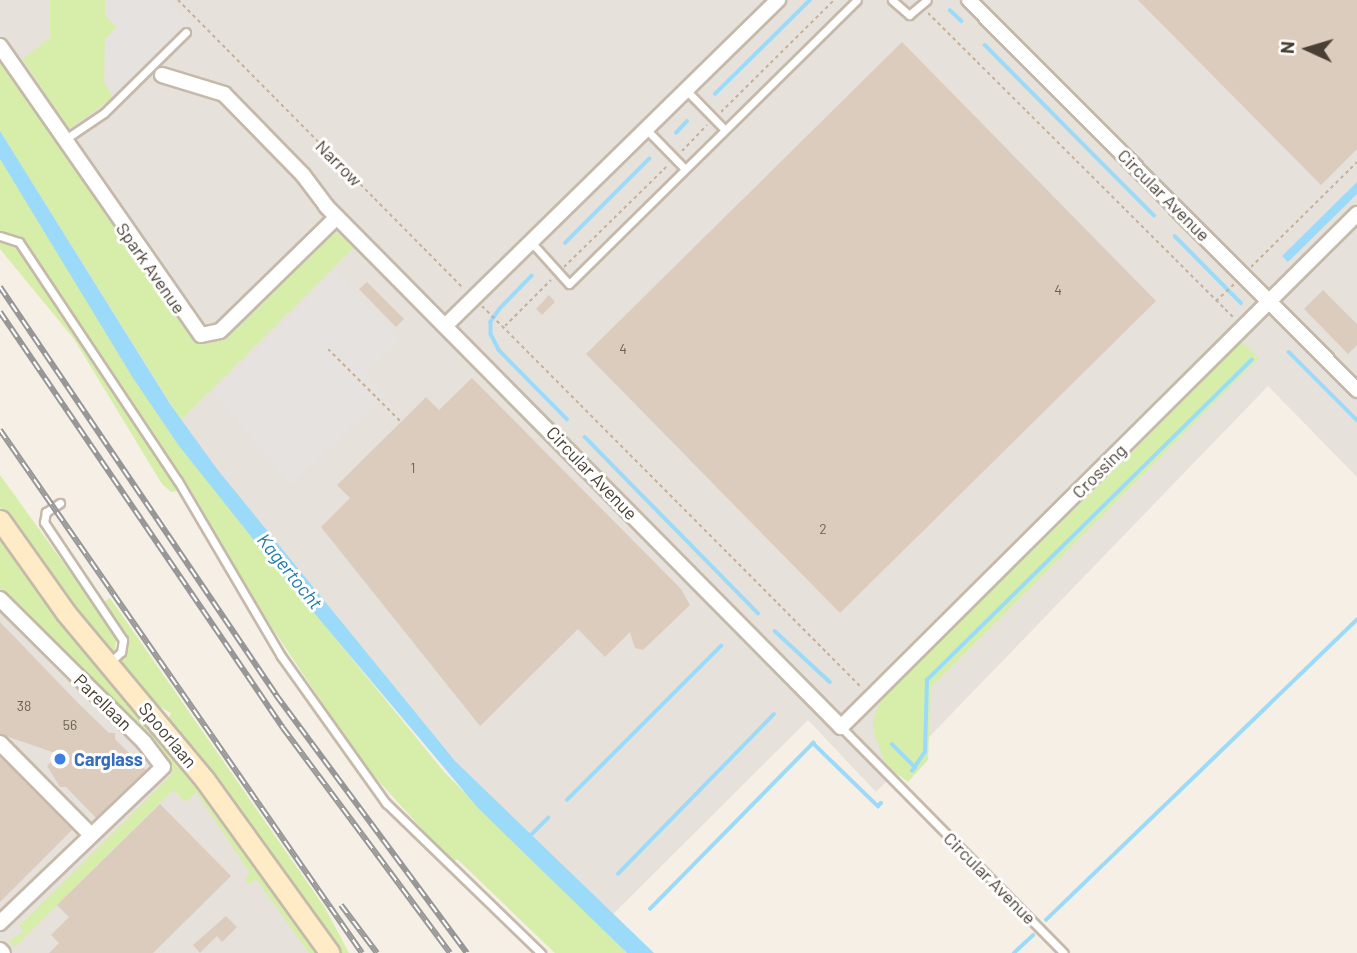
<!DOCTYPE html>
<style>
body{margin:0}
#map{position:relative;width:1357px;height:953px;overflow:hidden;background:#f5efe6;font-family:Barlow,sans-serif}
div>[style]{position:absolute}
.industrial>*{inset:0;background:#e7e1db}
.green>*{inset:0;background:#d6eeaa}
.parking>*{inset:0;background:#e5e2df}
.water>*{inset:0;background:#9bdbf9}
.stream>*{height:3.5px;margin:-1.75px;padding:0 1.75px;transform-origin:1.75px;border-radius:1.75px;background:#9bdbf9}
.building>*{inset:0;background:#dbccbd}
.path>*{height:2px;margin-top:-1px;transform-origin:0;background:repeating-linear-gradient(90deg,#c5b197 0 3.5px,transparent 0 7px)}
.roads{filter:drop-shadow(2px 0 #c5b9aa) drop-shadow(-2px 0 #c5b9aa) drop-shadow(0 2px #c5b9aa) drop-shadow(0 -2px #c5b9aa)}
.lane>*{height:7px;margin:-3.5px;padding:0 3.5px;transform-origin:3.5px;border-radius:3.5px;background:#fff}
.street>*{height:14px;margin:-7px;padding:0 7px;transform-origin:7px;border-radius:7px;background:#fff}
.secondary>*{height:19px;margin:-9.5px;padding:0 9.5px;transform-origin:9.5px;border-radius:9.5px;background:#ffecc6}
.rail>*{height:6px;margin-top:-3px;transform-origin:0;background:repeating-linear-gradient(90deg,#fff 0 10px,#979797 0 20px);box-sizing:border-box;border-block:2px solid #979797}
.dots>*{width:19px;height:19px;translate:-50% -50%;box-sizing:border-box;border:4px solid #fff;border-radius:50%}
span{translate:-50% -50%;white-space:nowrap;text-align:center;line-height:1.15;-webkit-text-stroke:6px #fff;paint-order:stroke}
.number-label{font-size:14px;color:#6e6256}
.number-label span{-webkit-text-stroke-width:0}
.street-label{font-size:18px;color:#493f34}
.shop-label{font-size:18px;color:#366cbe;font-weight:700}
.left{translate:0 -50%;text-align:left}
.water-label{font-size:19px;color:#1e7aa7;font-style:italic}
.north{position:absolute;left:1273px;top:14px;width:70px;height:70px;-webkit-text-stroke:5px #fff;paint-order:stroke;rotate:274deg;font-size:19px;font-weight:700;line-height:28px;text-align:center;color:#493f34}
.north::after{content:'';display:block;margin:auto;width:24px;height:32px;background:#493f34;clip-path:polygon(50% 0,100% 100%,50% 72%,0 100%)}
</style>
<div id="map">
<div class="industrial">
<div style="clip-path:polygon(0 0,1357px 0,1357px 477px,1268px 386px,876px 792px,808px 720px,604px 923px,449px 760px,184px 439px,0 144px)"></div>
<div style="clip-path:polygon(0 532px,327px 953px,0 953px)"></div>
</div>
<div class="green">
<div style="clip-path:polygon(50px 0,105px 0,105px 15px,117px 27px,111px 99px,69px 129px,22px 59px,50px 38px)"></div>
<div style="clip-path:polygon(0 58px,191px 338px,211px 343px,220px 339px,333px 230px,354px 247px,181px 420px,0 131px)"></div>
<div style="clip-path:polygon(0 159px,179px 446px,445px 773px,627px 953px,555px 953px,457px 859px,453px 863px,363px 764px,257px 605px,190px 489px,171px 492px,162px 484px,74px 339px,0 249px)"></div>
<div style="clip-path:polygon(1242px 342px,1259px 358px,931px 687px,928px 760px,908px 782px,897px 774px,885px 762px,874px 734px,873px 719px,881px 701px)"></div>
<div style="clip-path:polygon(0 475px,117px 637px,114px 653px,109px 654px,63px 603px,0 507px)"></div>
<div style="clip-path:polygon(0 531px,80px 646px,165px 737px,322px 953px,309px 953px,256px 879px,249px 884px,244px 879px,250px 873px,196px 792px,186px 802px,173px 790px,15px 947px,9px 941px,24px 931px,19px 926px,173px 773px,162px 753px,0 588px)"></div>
<div style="clip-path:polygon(110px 598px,325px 908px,349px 953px,339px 953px,168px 720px,171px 713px,151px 702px,119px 665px,127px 640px,104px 602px)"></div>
</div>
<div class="parking">
<div style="clip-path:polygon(105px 0,166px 0,196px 30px,119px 106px,104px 82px,105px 39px,116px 27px,105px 15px)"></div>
<div style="clip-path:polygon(335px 270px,400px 339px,365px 372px,386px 394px,291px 485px,213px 393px)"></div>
</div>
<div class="water">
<div style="clip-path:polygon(0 131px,170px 404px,217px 469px,455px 761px,654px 953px,627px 953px,478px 808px,273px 564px,179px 446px,133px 378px,0 159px)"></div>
<div style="clip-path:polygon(1357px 182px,1357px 194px,1288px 262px,1282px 256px)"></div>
</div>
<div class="stream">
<div style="left:950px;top:10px;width:16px;rotate:43deg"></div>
<div style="left:985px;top:45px;width:240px;rotate:45.2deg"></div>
<div style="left:715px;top:94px;width:134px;rotate:-44.7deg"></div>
<div style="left:676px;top:133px;width:16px;rotate:-47deg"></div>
<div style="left:1175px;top:236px;width:94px;rotate:45.4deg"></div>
<div style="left:565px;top:243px;width:119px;rotate:-45deg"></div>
<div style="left:532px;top:276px;width:46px;rotate:134.1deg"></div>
<div style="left:500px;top:309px;width:16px;rotate:125deg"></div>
<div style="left:491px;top:322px;width:12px;rotate:90deg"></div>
<div style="left:491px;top:334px;width:18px;rotate:63deg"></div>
<div style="left:499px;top:350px;width:97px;rotate:45.4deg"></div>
<div style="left:1289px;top:352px;width:96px;rotate:45deg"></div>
<div style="left:585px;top:437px;width:247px;rotate:45.5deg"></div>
<div style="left:775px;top:631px;width:75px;rotate:42.8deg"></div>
<div style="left:892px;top:744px;width:33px;rotate:45deg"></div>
<div style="left:912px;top:771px;width:23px;rotate:-56deg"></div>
<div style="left:925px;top:752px;width:72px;rotate:-88.4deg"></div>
<div style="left:927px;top:680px;width:456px;rotate:-44.6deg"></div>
<div style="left:567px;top:800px;width:218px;rotate:-45deg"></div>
<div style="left:527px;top:839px;width:30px;rotate:-45deg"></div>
<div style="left:618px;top:874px;width:223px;rotate:-45.7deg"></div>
<div style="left:650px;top:909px;width:233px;rotate:-45.5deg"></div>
<div style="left:813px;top:743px;width:91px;rotate:44.1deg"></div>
<div style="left:878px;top:806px;width:4px;rotate:-45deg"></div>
<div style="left:1046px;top:920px;width:432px;rotate:-44deg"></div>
<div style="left:1014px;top:953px;width:26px;rotate:-43deg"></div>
</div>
<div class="building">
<div style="clip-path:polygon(1138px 0,1357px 0,1357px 149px,1321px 185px)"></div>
<div style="clip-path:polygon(902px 42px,1156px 301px,840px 613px,586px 354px)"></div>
<div style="clip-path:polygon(367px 282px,404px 319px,396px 327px,359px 289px)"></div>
<div style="clip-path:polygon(1323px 290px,1357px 324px,1357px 345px,1348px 354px,1304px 309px)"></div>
<div style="clip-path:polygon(549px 295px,555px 302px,542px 315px,536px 309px)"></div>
<div style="clip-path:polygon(472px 378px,681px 589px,690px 605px,643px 650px,635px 648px,630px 632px,605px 657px,578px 629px,480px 726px,321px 527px,350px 498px,337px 485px,402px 421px,426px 397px,439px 410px)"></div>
<div style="clip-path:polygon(0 622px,77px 702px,109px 733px,115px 733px,115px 739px,146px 770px,96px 818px,66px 787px,60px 787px,47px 766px,58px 754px,0 734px)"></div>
<div style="clip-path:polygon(0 757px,72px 830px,0 902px)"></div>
<div style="clip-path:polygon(160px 804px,231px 876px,153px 953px,49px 953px,59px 943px,51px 935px,69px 917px,57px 905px)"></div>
<div style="clip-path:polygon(226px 916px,237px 927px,222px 942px,217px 936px,200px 953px,193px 945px)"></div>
</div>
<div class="path">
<div style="left:178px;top:0;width:405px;rotate:45.3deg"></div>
<div style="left:928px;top:13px;width:432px;rotate:44.9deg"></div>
<div style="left:721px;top:112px;width:159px;rotate:-44.7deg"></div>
<div style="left:682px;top:151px;width:36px;rotate:-46deg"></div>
<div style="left:564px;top:267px;width:146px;rotate:-44.4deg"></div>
<div style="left:1251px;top:267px;width:149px;rotate:-44.7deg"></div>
<div style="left:1216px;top:301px;width:26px;rotate:-43deg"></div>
<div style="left:482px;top:306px;width:537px;rotate:45.15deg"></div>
<div style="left:505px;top:326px;width:65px;rotate:-45deg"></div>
<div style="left:328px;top:349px;width:103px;rotate:45deg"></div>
</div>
<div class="roads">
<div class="lane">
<div style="left:892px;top:0;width:23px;rotate:41deg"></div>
<div style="left:909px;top:15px;width:23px;rotate:-40deg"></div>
<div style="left:687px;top:91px;width:54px;rotate:45.7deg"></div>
<div style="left:647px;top:130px;width:54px;rotate:45.7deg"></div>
<div style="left:64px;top:140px;width:48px;rotate:-34deg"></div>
<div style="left:104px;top:113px;width:115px;rotate:-44.6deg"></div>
<div style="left:0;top:236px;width:20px;rotate:18deg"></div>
<div style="left:19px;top:242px;width:287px;rotate:56.4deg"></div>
<div style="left:178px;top:481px;width:203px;rotate:59.5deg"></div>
<div style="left:281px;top:656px;width:181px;rotate:54.5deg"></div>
<div style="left:386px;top:803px;width:216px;rotate:44.1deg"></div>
<div style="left:532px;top:243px;width:55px;rotate:47.9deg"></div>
<div style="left:569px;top:284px;width:404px;rotate:-44.6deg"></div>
<div style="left:60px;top:503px;width:17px;rotate:147deg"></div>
<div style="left:46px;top:512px;width:10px;rotate:101deg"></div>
<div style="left:44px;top:522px;width:142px;rotate:56.2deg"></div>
<div style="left:123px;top:640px;width:12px;rotate:99deg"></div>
<div style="left:121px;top:652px;width:16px;rotate:137deg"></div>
<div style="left:841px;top:727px;width:317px;rotate:45.4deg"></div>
</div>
<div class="street">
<div style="left:969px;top:0;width:550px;rotate:45.15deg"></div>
<div style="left:0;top:46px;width:352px;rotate:55.2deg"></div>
<div style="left:201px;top:335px;width:19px;rotate:-12deg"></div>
<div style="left:220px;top:331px;width:163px;rotate:-44.3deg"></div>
<div style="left:162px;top:75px;width:65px;rotate:17deg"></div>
<div style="left:224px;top:94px;width:113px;rotate:45.7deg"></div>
<div style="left:303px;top:175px;width:39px;rotate:53deg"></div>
<div style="left:326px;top:206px;width:733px;rotate:45.33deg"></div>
<div style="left:841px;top:727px;width:728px;rotate:-44.83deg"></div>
<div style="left:446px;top:325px;width:465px;rotate:-44.4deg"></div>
<div style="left:0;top:599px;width:203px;rotate:44.8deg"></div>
<div style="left:144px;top:742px;width:31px;rotate:53deg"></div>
<div style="left:163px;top:767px;width:226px;rotate:136.3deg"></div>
<div style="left:0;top:743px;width:128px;rotate:45.3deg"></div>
<div style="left:0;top:950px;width:4px;rotate:45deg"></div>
</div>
<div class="secondary">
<div style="left:0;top:520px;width:114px;rotate:54.6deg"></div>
<div style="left:66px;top:613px;width:217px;rotate:50.2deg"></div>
<div style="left:205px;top:780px;width:213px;rotate:54.2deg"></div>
</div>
</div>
<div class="rail">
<div style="left:0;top:287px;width:493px;rotate:55.9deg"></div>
<div style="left:276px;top:695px;width:321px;rotate:53.5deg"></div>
<div style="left:0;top:312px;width:503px;rotate:55.77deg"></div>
<div style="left:283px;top:728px;width:280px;rotate:53.4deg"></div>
<div style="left:0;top:430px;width:636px;rotate:55.31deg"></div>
<div style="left:341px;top:905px;width:60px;rotate:53.1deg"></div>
</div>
<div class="dots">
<div style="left:60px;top:759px;background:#3f7fe0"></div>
</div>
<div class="number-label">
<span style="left:1058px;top:290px">4</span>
<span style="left:623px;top:349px">4</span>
<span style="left:413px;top:468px">1</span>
<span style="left:823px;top:529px">2</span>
<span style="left:24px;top:706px">38</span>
<span style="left:70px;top:725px">56</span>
</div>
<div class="street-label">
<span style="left:339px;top:163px;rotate:45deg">Narrow</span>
<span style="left:1164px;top:195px;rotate:45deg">Circular Avenue</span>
<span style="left:151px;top:268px;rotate:55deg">Spark Avenue</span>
<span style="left:1099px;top:471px;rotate:-45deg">Crossing</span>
<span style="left:592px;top:473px;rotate:46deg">Circular Avenue</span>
<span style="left:103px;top:702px;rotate:44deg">Parellaan</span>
<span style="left:168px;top:735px;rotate:50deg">Spoorlaan</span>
<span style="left:990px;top:878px;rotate:45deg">Circular Avenue</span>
</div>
<div class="shop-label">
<span class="left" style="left:74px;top:759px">Carglass</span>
</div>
<div class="water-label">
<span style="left:290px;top:571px;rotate:51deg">Kagertocht</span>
</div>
<div class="north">N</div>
</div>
